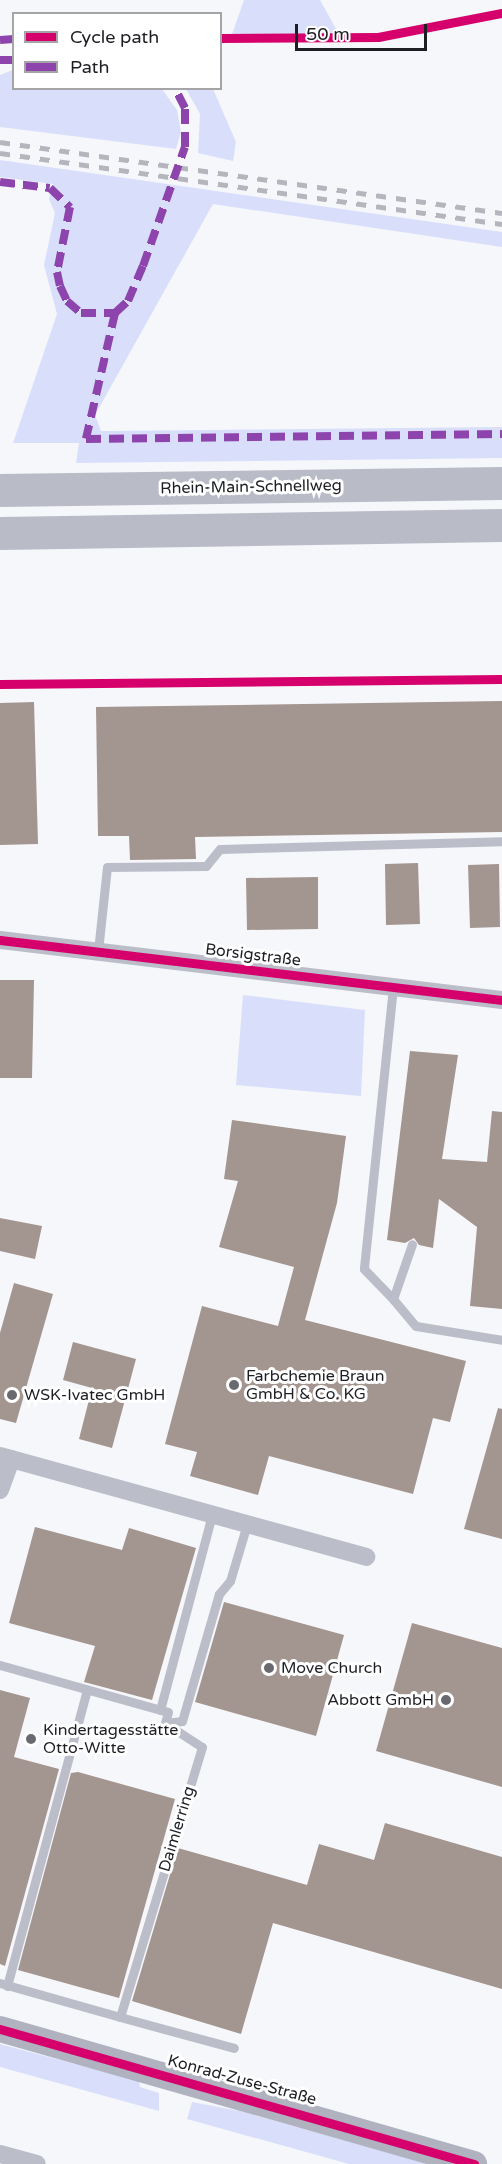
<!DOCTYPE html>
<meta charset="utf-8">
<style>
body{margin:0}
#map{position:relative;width:502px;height:2164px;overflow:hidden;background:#f6f7fb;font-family:"Varela Round",sans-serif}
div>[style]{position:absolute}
.green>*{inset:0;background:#d9dffb}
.building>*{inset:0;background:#a3958f}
.lane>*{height:9px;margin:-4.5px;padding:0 4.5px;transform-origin:4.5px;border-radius:4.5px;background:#bbbdc9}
.street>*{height:18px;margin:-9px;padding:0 9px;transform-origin:9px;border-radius:9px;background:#bbbdc9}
.secondary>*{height:26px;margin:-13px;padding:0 13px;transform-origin:13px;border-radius:13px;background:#b0b2c0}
.highway>*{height:33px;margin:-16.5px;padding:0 16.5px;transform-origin:16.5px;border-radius:16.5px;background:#b9bbc7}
.rail>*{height:4.5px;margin-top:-2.25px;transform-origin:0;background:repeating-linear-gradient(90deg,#b5b6bd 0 10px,transparent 0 20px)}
.quiet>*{height:8px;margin-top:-4px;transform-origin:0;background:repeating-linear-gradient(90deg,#8e44ad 0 15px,transparent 0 23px)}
.cycleway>*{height:9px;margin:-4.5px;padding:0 4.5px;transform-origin:4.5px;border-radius:4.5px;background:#d6006c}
.dots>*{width:16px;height:16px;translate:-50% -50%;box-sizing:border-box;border:3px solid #fff;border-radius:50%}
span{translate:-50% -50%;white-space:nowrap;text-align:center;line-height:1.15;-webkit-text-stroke:6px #fff;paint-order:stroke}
.street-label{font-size:16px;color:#1d1e24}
.poi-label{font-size:16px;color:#1d1e24}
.left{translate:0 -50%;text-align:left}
.right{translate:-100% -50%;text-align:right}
.legend{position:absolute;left:12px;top:12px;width:210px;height:78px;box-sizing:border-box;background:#fff;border:2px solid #a5a5a7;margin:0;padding:8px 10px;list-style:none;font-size:18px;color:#1d1e24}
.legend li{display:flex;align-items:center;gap:12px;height:30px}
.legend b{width:30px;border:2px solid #a5a5a7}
.scale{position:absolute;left:295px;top:24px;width:132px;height:27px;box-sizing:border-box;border:3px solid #1d1e24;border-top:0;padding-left:8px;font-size:18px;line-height:21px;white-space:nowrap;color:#1d1e24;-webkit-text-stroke:4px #fff;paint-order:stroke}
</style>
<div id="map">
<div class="green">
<div style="clip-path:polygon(244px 0,320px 0,340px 36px,232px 34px)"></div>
<div style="clip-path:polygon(13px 70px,14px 88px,162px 89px,177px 110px,181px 132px,176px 149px,0 127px,0 75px)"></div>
<div style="clip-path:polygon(186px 89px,213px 89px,236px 142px,233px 161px,198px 153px,200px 114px)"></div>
<div style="clip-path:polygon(0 160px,502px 232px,502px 247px,213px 204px,95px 415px,101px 431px,112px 431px,502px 427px,502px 458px,76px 463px,79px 443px,13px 443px,57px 314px,44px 265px,55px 213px,49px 199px,53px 184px,0 177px)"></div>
<div style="clip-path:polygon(243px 995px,365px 1010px,361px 1096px,236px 1085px)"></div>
<div style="clip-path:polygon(0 2044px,139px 2081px,140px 2087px,159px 2093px,159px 2111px,0 2067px)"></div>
<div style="clip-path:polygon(192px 2102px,240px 2111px,430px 2164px,349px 2164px,187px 2119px)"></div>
</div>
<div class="building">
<div style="clip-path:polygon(502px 701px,502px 832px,195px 837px,196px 859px,130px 860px,129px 836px,98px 836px,96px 707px)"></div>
<div style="clip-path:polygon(34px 702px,38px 844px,0 845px,0 703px)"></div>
<div style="clip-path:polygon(418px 863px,420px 924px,386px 925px,385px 864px)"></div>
<div style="clip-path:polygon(499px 864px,500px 927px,470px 928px,468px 865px)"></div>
<div style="clip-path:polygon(318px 877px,318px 929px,247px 930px,246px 878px)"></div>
<div style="clip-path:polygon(0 980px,34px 980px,32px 1078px,0 1078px)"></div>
<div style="clip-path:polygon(410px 1051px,458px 1055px,442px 1159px,487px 1162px,492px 1111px,502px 1112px,502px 1309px,470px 1306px,477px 1227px,439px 1199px,433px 1248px,419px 1245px,414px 1238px,405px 1243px,387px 1240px)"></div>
<div style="clip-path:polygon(232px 1120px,346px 1136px,337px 1203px,305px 1320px,466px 1361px,450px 1422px,433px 1418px,413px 1494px,269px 1456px,258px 1495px,190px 1476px,197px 1452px,165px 1444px,202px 1306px,278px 1326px,294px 1267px,219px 1247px,238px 1181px,224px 1179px)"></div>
<div style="clip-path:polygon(0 1218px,42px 1226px,35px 1259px,0 1251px)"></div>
<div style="clip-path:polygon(14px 1283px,53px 1294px,16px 1423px,0 1419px,0 1333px)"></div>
<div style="clip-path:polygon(73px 1342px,136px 1359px,112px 1448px,79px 1439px,92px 1388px,63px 1380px)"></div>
<div style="clip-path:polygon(498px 1408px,502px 1409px,502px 1539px,464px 1529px)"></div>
<div style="clip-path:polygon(35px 1527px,122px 1550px,129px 1528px,196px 1548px,152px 1700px,84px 1682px,95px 1646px,9px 1623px)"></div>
<div style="clip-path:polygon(224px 1602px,344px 1635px,316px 1736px,195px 1702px)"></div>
<div style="clip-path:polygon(412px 1623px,502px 1648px,502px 1787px,376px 1751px)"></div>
<div style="clip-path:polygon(0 1690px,30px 1698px,14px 1757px,59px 1769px,5px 1966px,0 1964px)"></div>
<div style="clip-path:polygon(78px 1772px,175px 1799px,119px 1998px,18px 1970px,71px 1773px)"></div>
<div style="clip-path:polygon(385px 1823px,502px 1857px,502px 1989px,273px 1923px,241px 2034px,132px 2001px,178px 1848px,307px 1885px,319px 1844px,374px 1860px)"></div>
</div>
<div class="lane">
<div style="left:98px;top:951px;width:84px;rotate:-83.9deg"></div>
<div style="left:107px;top:867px;width:99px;rotate:-0.6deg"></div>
<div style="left:206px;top:866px;width:22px;rotate:-51deg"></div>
<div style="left:220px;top:849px;width:282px;rotate:-1.6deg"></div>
<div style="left:393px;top:987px;width:283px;rotate:95.9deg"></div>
<div style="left:364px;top:1269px;width:42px;rotate:46deg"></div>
<div style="left:393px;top:1299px;width:58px;rotate:-70.9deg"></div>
<div style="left:393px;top:1299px;width:35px;rotate:50deg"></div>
<div style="left:416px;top:1326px;width:87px;rotate:9.2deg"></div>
<div style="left:0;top:1665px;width:174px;rotate:15.6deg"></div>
<div style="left:168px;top:1712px;width:11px;rotate:105deg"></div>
<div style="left:165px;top:1723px;width:44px;rotate:33deg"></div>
<div style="left:202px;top:1747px;width:282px;rotate:106.9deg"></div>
<div style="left:120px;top:2017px;width:118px;rotate:15.2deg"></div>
<div style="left:160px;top:1710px;width:202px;rotate:-75.1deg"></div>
<div style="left:165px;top:1723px;width:17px;rotate:-7deg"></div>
<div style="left:182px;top:1721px;width:132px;rotate:-73.8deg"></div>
<div style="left:219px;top:1594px;width:17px;rotate:-50deg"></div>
<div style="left:230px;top:1581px;width:59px;rotate:-73.4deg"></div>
<div style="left:0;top:1983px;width:125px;rotate:15.8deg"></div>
<div style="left:7px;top:1986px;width:307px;rotate:-74.9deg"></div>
</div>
<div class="street">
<div style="left:0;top:940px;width:506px;rotate:6.82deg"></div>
<div style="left:0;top:1456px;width:380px;rotate:15.4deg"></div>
<div style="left:0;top:1490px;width:33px;rotate:-70deg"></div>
<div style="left:0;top:2154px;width:38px;rotate:15deg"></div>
</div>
<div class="secondary">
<div style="left:0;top:2029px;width:493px;rotate:15.9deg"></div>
</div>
<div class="highway">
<div style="left:0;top:490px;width:502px;rotate:-0.8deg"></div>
<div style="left:0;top:533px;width:502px;rotate:-0.91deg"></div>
</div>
<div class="rail">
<div style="left:0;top:142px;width:507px;rotate:8.05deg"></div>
<div style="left:0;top:153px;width:507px;rotate:8.05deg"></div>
</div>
<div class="quiet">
<div style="left:0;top:40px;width:14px;rotate:-4deg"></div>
<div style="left:0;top:60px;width:14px"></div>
<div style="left:0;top:182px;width:50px;rotate:6.8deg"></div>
<div style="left:50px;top:188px;width:28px;rotate:44deg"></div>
<div style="left:70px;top:207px;width:66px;rotate:101.3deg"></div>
<div style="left:57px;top:272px;width:14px;rotate:78deg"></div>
<div style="left:60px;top:286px;width:17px;rotate:65deg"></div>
<div style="left:67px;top:301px;width:18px;rotate:41deg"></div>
<div style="left:81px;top:313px;width:34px"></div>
<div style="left:115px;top:313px;width:18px;rotate:-43deg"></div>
<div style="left:128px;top:301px;width:38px;rotate:-67deg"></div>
<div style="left:143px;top:266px;width:126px;rotate:-70.6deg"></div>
<div style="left:185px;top:147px;width:39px;rotate:-90deg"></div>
<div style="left:185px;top:108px;width:22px;rotate:-117deg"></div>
<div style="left:115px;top:313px;width:129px;rotate:103deg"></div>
<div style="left:86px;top:439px;width:416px;rotate:-0.7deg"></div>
</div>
<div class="cycleway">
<div style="left:220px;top:38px;width:158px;rotate:-0.4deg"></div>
<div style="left:378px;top:37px;width:126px;rotate:-11deg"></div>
<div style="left:0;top:684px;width:502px;rotate:-0.57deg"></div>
<div style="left:0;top:940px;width:506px;rotate:6.82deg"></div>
<div style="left:0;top:2029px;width:493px;rotate:15.9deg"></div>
</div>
<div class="dots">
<div style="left:234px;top:1385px;background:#696a6f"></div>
<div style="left:12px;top:1395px;background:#696a6f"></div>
<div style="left:269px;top:1668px;background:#696a6f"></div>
<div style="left:446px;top:1700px;background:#696a6f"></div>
<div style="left:31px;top:1739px;background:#696a6f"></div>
</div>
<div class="street-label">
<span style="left:251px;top:487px;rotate:-1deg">Rhein-Main-Schnellweg</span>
<span style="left:253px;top:955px;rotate:7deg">Borsigstraße</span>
<span style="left:177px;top:1829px;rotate:-73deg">Daimlerring</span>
<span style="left:242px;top:2080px;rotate:15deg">Konrad-Zuse-Straße</span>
</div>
<div class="poi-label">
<span class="left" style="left:246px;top:1385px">Farbchemie Braun<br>GmbH &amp; Co. KG</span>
<span class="left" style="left:24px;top:1395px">WSK-Ivatec GmbH</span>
<span class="left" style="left:281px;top:1668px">Move Church</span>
<span class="right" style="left:434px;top:1700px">Abbott GmbH</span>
<span class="left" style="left:43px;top:1739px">Kindertagesstätte<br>Otto-Witte</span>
</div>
<ul class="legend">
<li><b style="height:8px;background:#d6006c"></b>Cycle path</li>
<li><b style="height:8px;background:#8e44ad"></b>Path</li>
</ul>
<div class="scale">50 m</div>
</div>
